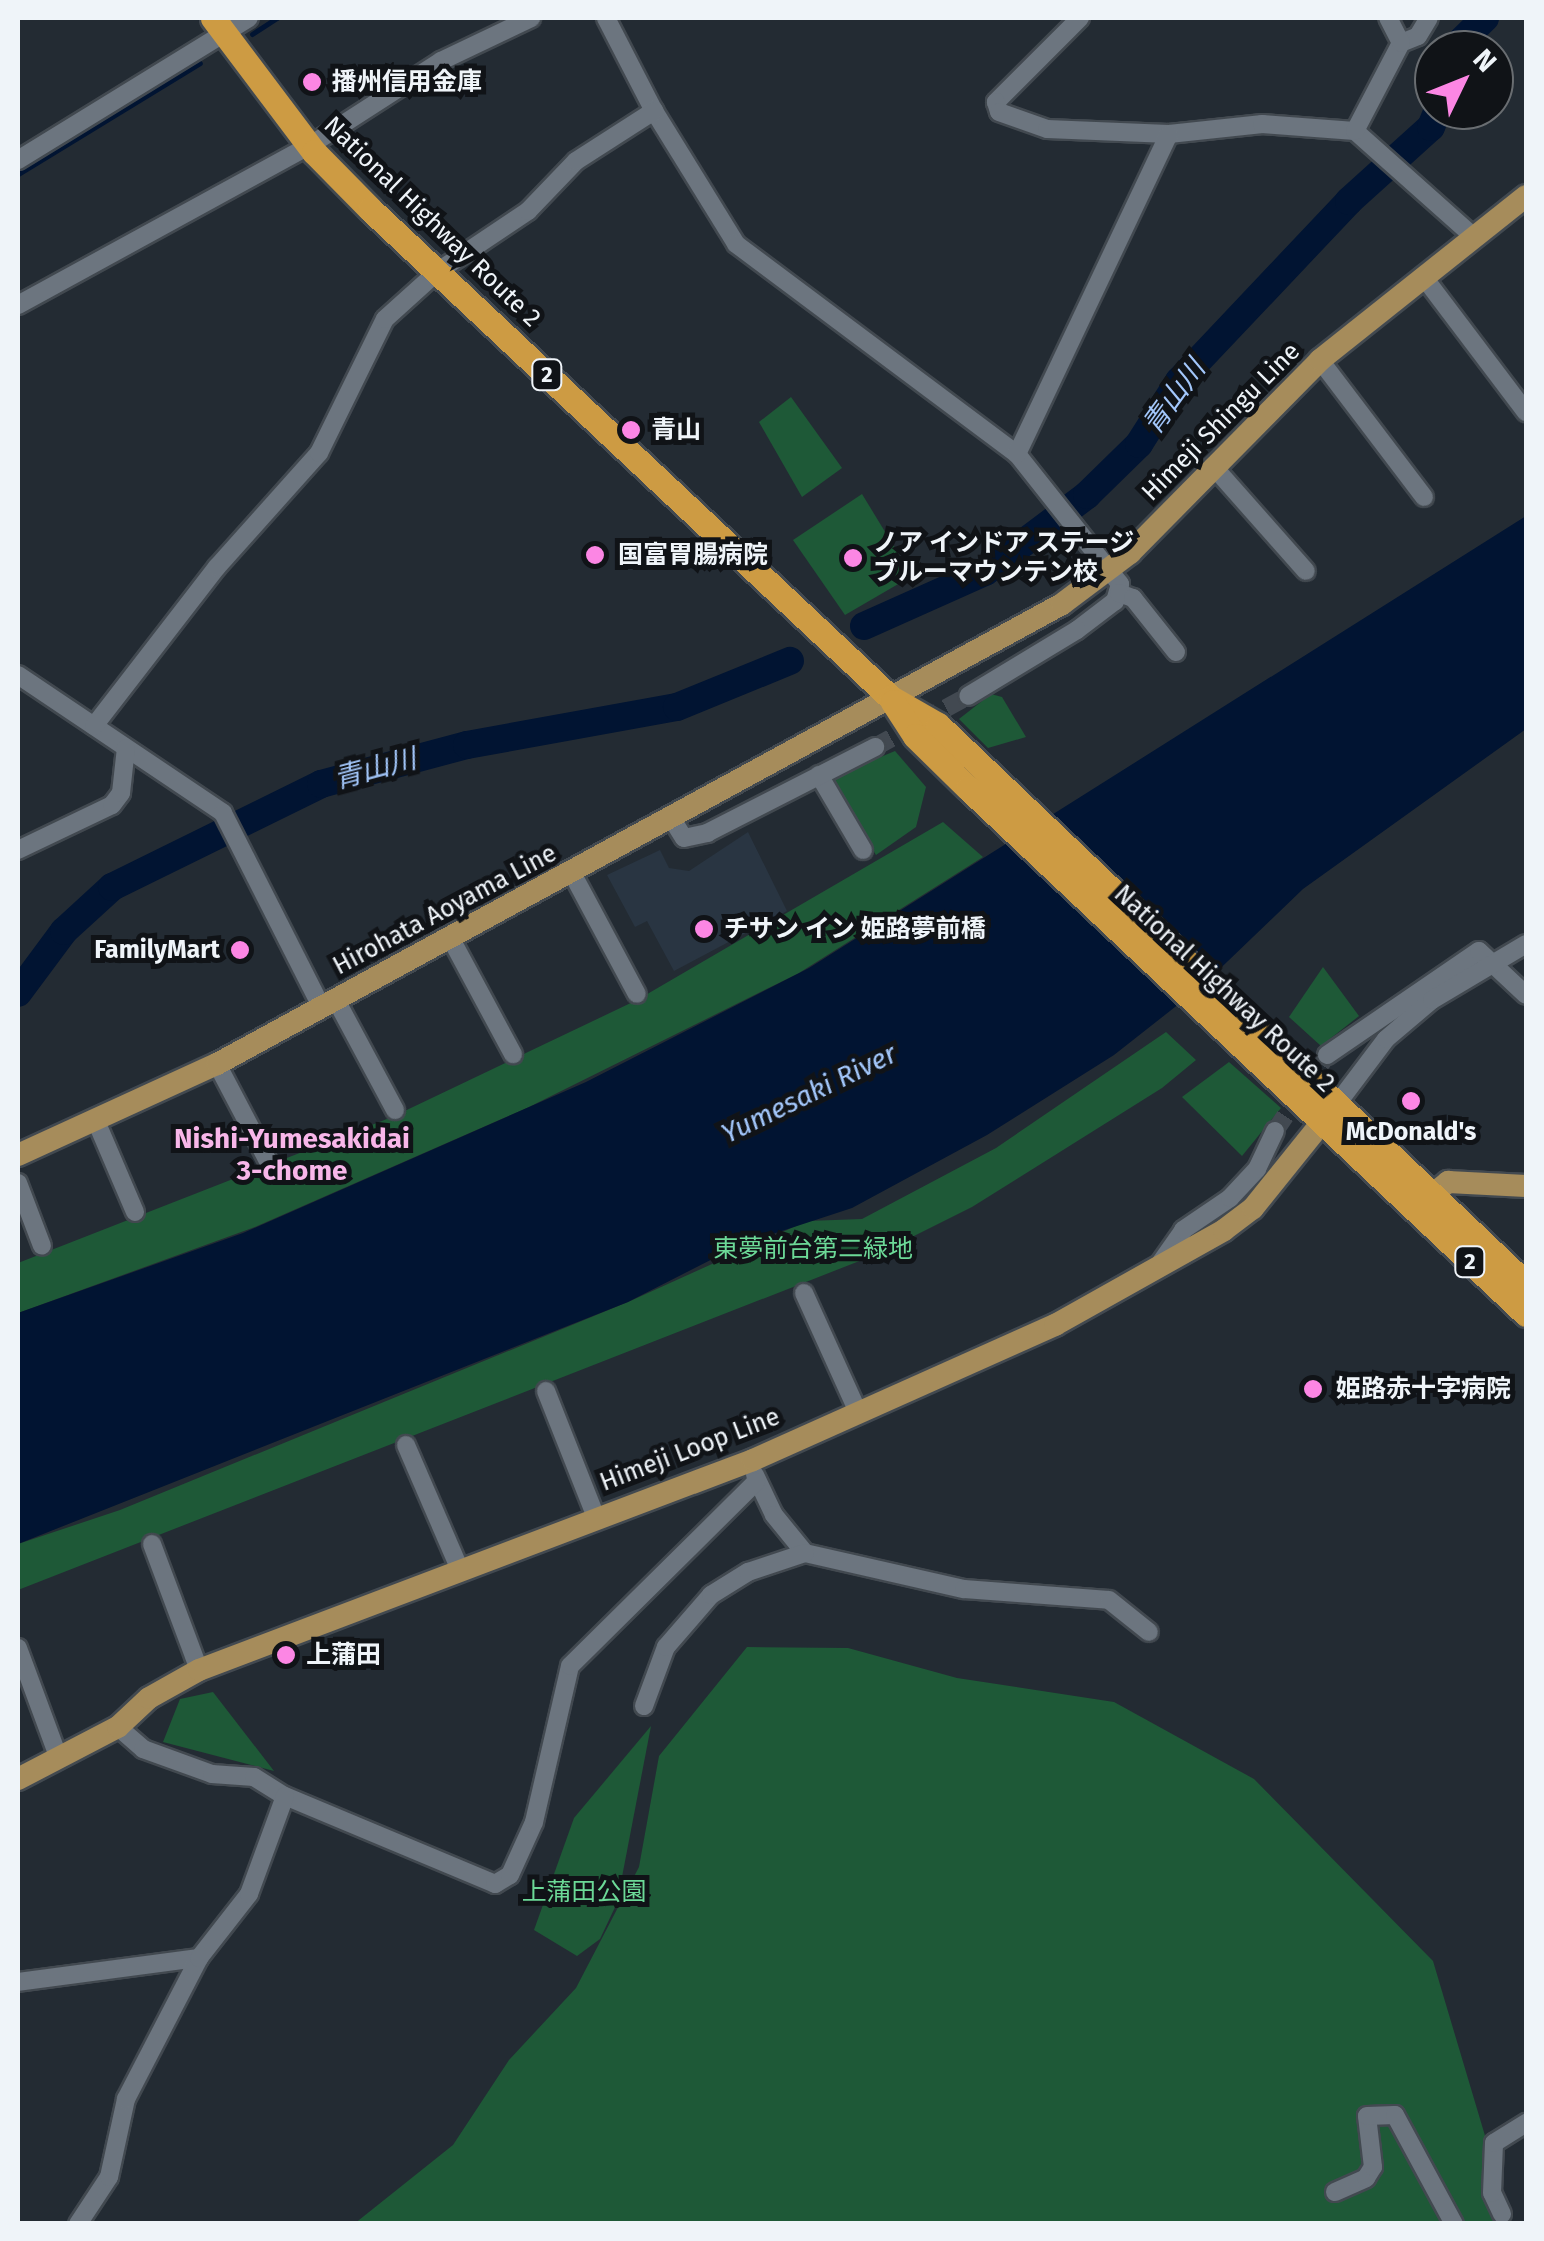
<!DOCTYPE html>
<meta charset="utf-8">
<style>
body{margin:0}
#map{position:relative;width:1544px;height:2241px;overflow:hidden;background:#232b33;font-family:"Fira Sans","Noto Sans JP",sans-serif}
div>[style]{position:absolute}
.built>*{inset:0;background:#293542}
.green>*{inset:0;background:#1e5937}
.water>*{inset:0;background:#011432}
.stream>*{height:5px;margin:-2.5px;padding:0 2.5px;transform-origin:2.5px;border-radius:2.5px;background:#011432}
.river>*{height:28px;margin:-14px;padding:0 14px;transform-origin:14px;border-radius:14px;background:#011432}
.minor-tunnel>*{height:18px;margin-top:-9px;transform-origin:0;background:repeating-linear-gradient(90deg,#424951 0 18px,transparent 0 27px)}
.roads{filter:drop-shadow(2px 0 #424950) drop-shadow(-2px 0 #424950) drop-shadow(0 2px #424950) drop-shadow(0 -2px #424950)}
.minor>*{height:18px;margin:-9px;padding:0 9px;transform-origin:9px;border-radius:9px;background:#6c757f}
.major>*{height:22px;margin:-11px;padding:0 11px;transform-origin:11px;border-radius:11px;background:#a68c5b}
.highway>*{height:25px;margin:-12.5px;padding:0 12.5px;transform-origin:12.5px;border-radius:12.5px;background:#cd9b43}
.dots>*{width:28px;height:28px;translate:-50% -50%;box-sizing:border-box;border:5px solid #101317;border-radius:50%}
span{translate:-50% -50%;white-space:nowrap;text-align:center;line-height:1.15;-webkit-text-stroke:10px #101317;paint-order:stroke}
.shield-label span{padding:2px 8px;background:#101317;border:2px solid;border-radius:8px;-webkit-text-stroke-width:0}
.shield-label{font-size:22px;color:#eff4f9;font-weight:700}
.poi-label{font-size:25px;color:#eff4f9;font-weight:700}
.left{translate:0 -50%;text-align:left}
.right{translate:-100% -50%;text-align:right}
.street-label{font-size:25px;color:#eff4f9}
.park-label{font-size:25px;color:#6cd997}
.water-label{font-size:28px;color:#a3c7fb;font-style:italic}
.neighbourhood-label{font-size:28px;color:#f8b6e9;font-weight:700}
.frame{position:absolute;inset:0;border:20px solid #eff4f9;pointer-events:none}
.north{position:absolute;left:1414px;top:30px;width:100px;height:100px;box-sizing:border-box;background:#101317;border:2px solid #696d71;border-radius:50%;rotate:47deg;font-size:28px;font-weight:700;line-height:40px;text-align:center;color:#eff4f9}
.north::after{content:'';display:block;margin:auto;width:35px;height:45px;background:#fc86e4;clip-path:polygon(50% 0,100% 100%,50% 72%,0 100%)}
</style>
<div id="map">
<div class="built">
<div style="clip-path:polygon(748px 832px,787px 911px,674px 971px,647px 921px,635px 927px,607px 875px,660px 850px,669px 868px,689px 871px)"></div>
</div>
<div class="green">
<div style="clip-path:polygon(791px 397px,842px 468px,802px 497px,759px 422px)"></div>
<div style="clip-path:polygon(862px 494px,912px 576px,845px 615px,793px 540px)"></div>
<div style="clip-path:polygon(991px 694px,1002px 697px,1026px 737px,988px 748px,959px 719px)"></div>
<div style="clip-path:polygon(895px 751px,926px 787px,916px 827px,876px 855px,830px 778px)"></div>
<div style="clip-path:polygon(943px 822px,983px 857px,799px 973px,529px 1107px,255px 1227px,18px 1313px,18px 1263px,392px 1117px,637px 1000px)"></div>
<div style="clip-path:polygon(1323px 967px,1359px 1016px,1321px 1046px,1289px 1017px)"></div>
<div style="clip-path:polygon(1166px 1032px,1196px 1060px,1162px 1088px,972px 1207px,880px 1253px,18px 1590px,18px 1544px,120px 1510px,628px 1302px,807px 1221px,862px 1219px,996px 1148px)"></div>
<div style="clip-path:polygon(1229px 1062px,1281px 1108px,1242px 1156px,1182px 1097px)"></div>
<div style="clip-path:polygon(747px 1647px,848px 1648px,957px 1678px,1114px 1702px,1254px 1779px,1433px 1961px,1511px 2223px,354px 2224px,453px 2145px,509px 2060px,576px 1988px,639px 1867px,659px 1756px)"></div>
<div style="clip-path:polygon(213px 1692px,274px 1771px,163px 1742px,180px 1699px)"></div>
<div style="clip-path:polygon(651px 1726px,617px 1903px,600px 1939px,577px 1956px,534px 1930px,574px 1818px)"></div>
</div>
<div class="water">
<div style="clip-path:polygon(1526px 516px,1526px 729px,1303px 889px,1203px 985px,1114px 1055px,987px 1135px,852px 1208px,742px 1244px,628px 1302px,18px 1544px,18px 1313px,243px 1233px,586px 1082px,809px 968px)"></div>
</div>
<div class="stream">
<div style="left:252px;top:34px;width:30px;rotate:-33deg"></div>
<div style="left:18px;top:174px;width:213px;rotate:-31.4deg"></div>
</div>
<div class="river">
<div style="left:1452px;top:50px;width:46px;rotate:-44.1deg"></div>
<div style="left:864px;top:626px;width:133px;rotate:-24.1deg"></div>
<div style="left:985px;top:572px;width:128px;rotate:-37deg"></div>
<div style="left:1087px;top:495px;width:73px;rotate:-44.4deg"></div>
<div style="left:1139px;top:444px;width:75px;rotate:-57.6deg"></div>
<div style="left:1179px;top:381px;width:248px;rotate:-46.6deg"></div>
<div style="left:1349px;top:201px;width:110px;rotate:-42.1deg"></div>
<div style="left:1431px;top:127px;width:18px;rotate:-68deg"></div>
<div style="left:18px;top:993px;width:77px;rotate:-53.4deg"></div>
<div style="left:64px;top:931px;width:65px;rotate:-42.5deg"></div>
<div style="left:112px;top:887px;width:233px;rotate:-26.2deg"></div>
<div style="left:321px;top:784px;width:151px;rotate:-15deg"></div>
<div style="left:467px;top:745px;width:213px;rotate:-10.3deg"></div>
<div style="left:677px;top:707px;width:122px;rotate:-22.2deg"></div>
</div>
<div class="minor-tunnel">
<div style="left:875px;top:747px;width:106px;rotate:-28.7deg"></div>
<div style="left:1275px;top:1131px;width:92px;rotate:-55.6deg"></div>
</div>
<div class="roads">
<div class="minor">
<div style="left:606px;top:18px;width:105px;rotate:62.7deg"></div>
<div style="left:654px;top:111px;width:156px;rotate:58.3deg"></div>
<div style="left:736px;top:244px;width:351px;rotate:36.8deg"></div>
<div style="left:1017px;top:454px;width:166px;rotate:51.6deg"></div>
<div style="left:1120px;top:584px;width:18px;rotate:106deg"></div>
<div style="left:1115px;top:601px;width:48px;rotate:142.7deg"></div>
<div style="left:1077px;top:630px;width:127px;rotate:148.8deg"></div>
<div style="left:1080px;top:18px;width:119px;rotate:135deg"></div>
<div style="left:996px;top:102px;width:10px;rotate:73deg"></div>
<div style="left:999px;top:112px;width:51px;rotate:19.5deg"></div>
<div style="left:1047px;top:129px;width:122px;rotate:2.3deg"></div>
<div style="left:1169px;top:134px;width:94px;rotate:-6.1deg"></div>
<div style="left:1262px;top:124px;width:93px;rotate:4.3deg"></div>
<div style="left:1355px;top:131px;width:158px;rotate:41.7deg"></div>
<div style="left:1401px;top:43px;width:18px;rotate:-22deg"></div>
<div style="left:1418px;top:36px;width:21px;rotate:-59deg"></div>
<div style="left:1355px;top:131px;width:99px;rotate:-62.4deg"></div>
<div style="left:1401px;top:43px;width:28px;rotate:-117deg"></div>
<div style="left:18px;top:160px;width:271px;rotate:-31.6deg"></div>
<div style="left:1423px;top:276px;width:171px;rotate:52.9deg"></div>
<div style="left:18px;top:305px;width:332px;rotate:-28.7deg"></div>
<div style="left:309px;top:146px;width:157px;rotate:-32.8deg"></div>
<div style="left:441px;top:61px;width:100px;rotate:-25.5deg"></div>
<div style="left:1320px;top:360px;width:172px;rotate:52.8deg"></div>
<div style="left:1017px;top:454px;width:354px;rotate:-64.6deg"></div>
<div style="left:1213px;top:466px;width:140px;rotate:48.5deg"></div>
<div style="left:1119px;top:593px;width:15px;rotate:20deg"></div>
<div style="left:1133px;top:598px;width:69px;rotate:51.5deg"></div>
<div style="left:18px;top:675px;width:247px;rotate:33.9deg"></div>
<div style="left:223px;top:813px;width:219px;rotate:63.1deg"></div>
<div style="left:94px;top:726px;width:201px;rotate:-52.3deg"></div>
<div style="left:217px;top:567px;width:153px;rotate:-48.2deg"></div>
<div style="left:319px;top:453px;width:149px;rotate:-63.8deg"></div>
<div style="left:385px;top:319px;width:70px;rotate:-42.1deg"></div>
<div style="left:437px;top:272px;width:110px;rotate:-33.8deg"></div>
<div style="left:528px;top:211px;width:69px;rotate:-46.2deg"></div>
<div style="left:576px;top:161px;width:93px;rotate:-32.7deg"></div>
<div style="left:819px;top:775px;width:87px;rotate:59.6deg"></div>
<div style="left:672px;top:819px;width:22px;rotate:58deg"></div>
<div style="left:684px;top:838px;width:24px;rotate:-12deg"></div>
<div style="left:707px;top:833px;width:189px;rotate:-27.1deg"></div>
<div style="left:18px;top:850px;width:104px;rotate:-25.6deg"></div>
<div style="left:112px;top:805px;width:15px;rotate:-53deg"></div>
<div style="left:121px;top:793px;width:45px;rotate:-83.7deg"></div>
<div style="left:572px;top:873px;width:137px;rotate:61.8deg"></div>
<div style="left:451px;top:939px;width:131px;rotate:61.7deg"></div>
<div style="left:336px;top:1000px;width:125px;rotate:61.8deg"></div>
<div style="left:1327px;top:1055px;width:184px;rotate:-34.4deg"></div>
<div style="left:1479px;top:951px;width:64px;rotate:43.1deg"></div>
<div style="left:217px;top:1064px;width:110px;rotate:62.3deg"></div>
<div style="left:1337px;top:1104px;width:81px;rotate:-53deg"></div>
<div style="left:1386px;top:1039px;width:60px;rotate:-40.3deg"></div>
<div style="left:1432px;top:1000px;width:109px;rotate:-30.8deg"></div>
<div style="left:96px;top:1121px;width:99px;rotate:66.8deg"></div>
<div style="left:18px;top:1183px;width:67px;rotate:69.1deg"></div>
<div style="left:1161px;top:1262px;width:39px;rotate:-55deg"></div>
<div style="left:1183px;top:1230px;width:57px;rotate:-34.2deg"></div>
<div style="left:1230px;top:1198px;width:40px;rotate:-47deg"></div>
<div style="left:1257px;top:1169px;width:42px;rotate:-64.7deg"></div>
<div style="left:804px;top:1293px;width:131px;rotate:65.6deg"></div>
<div style="left:546px;top:1391px;width:133px;rotate:68.4deg"></div>
<div style="left:406px;top:1445px;width:136px;rotate:66.6deg"></div>
<div style="left:755px;top:1475px;width:44px;rotate:64.6deg"></div>
<div style="left:774px;top:1515px;width:49px;rotate:50.8deg"></div>
<div style="left:805px;top:1553px;width:163px;rotate:12.8deg"></div>
<div style="left:964px;top:1589px;width:145px;rotate:4.3deg"></div>
<div style="left:1109px;top:1600px;width:51px;rotate:38.7deg"></div>
<div style="left:152px;top:1544px;width:134px;rotate:69.5deg"></div>
<div style="left:18px;top:1648px;width:115px;rotate:69.7deg"></div>
<div style="left:644px;top:1706px;width:63px;rotate:-69.6deg"></div>
<div style="left:666px;top:1647px;width:69px;rotate:-49.1deg"></div>
<div style="left:711px;top:1595px;width:44px;rotate:-31.9deg"></div>
<div style="left:748px;top:1572px;width:60px;rotate:-18.4deg"></div>
<div style="left:118px;top:1727px;width:33px;rotate:41deg"></div>
<div style="left:143px;top:1749px;width:73px;rotate:19.9deg"></div>
<div style="left:212px;top:1774px;width:42px;rotate:4.1deg"></div>
<div style="left:254px;top:1777px;width:36px;rotate:32deg"></div>
<div style="left:285px;top:1796px;width:228px;rotate:22.7deg"></div>
<div style="left:495px;top:1884px;width:17px;rotate:-31deg"></div>
<div style="left:510px;top:1875px;width:58px;rotate:-65.6deg"></div>
<div style="left:534px;top:1822px;width:160px;rotate:-77deg"></div>
<div style="left:570px;top:1666px;width:262px;rotate:-44.7deg"></div>
<div style="left:18px;top:1982px;width:183px;rotate:-7.6deg"></div>
<div style="left:1335px;top:2192px;width:34px;rotate:-24deg"></div>
<div style="left:1366px;top:2178px;width:13px;rotate:-58deg"></div>
<div style="left:1373px;top:2167px;width:51px;rotate:-96.7deg"></div>
<div style="left:1367px;top:2116px;width:28px;rotate:-2deg"></div>
<div style="left:1395px;top:2115px;width:124px;rotate:61.6deg"></div>
<div style="left:1502px;top:2214px;width:23px;rotate:-115deg"></div>
<div style="left:1492px;top:2193px;width:50px;rotate:-87.7deg"></div>
<div style="left:1494px;top:2143px;width:38px;rotate:-32deg"></div>
<div style="left:78px;top:2224px;width:56px;rotate:-56.6deg"></div>
<div style="left:109px;top:2177px;width:80px;rotate:-77.7deg"></div>
<div style="left:126px;top:2099px;width:159px;rotate:-62.6deg"></div>
<div style="left:199px;top:1958px;width:81px;rotate:-52deg"></div>
<div style="left:249px;top:1894px;width:104px;rotate:-69.8deg"></div>
</div>
<div class="major">
<div style="left:18px;top:1155px;width:219px;rotate:-24.6deg"></div>
<div style="left:217px;top:1064px;width:962px;rotate:-28.56deg"></div>
<div style="left:1062px;top:604px;width:85px;rotate:-36.9deg"></div>
<div style="left:1130px;top:553px;width:271px;rotate:-45.4deg"></div>
<div style="left:1320px;top:360px;width:263px;rotate:-38.5deg"></div>
<div style="left:1432px;top:1195px;width:21px;rotate:-39deg"></div>
<div style="left:1448px;top:1182px;width:78px;rotate:2.9deg"></div>
<div style="left:18px;top:1779px;width:113px;rotate:-27.5deg"></div>
<div style="left:118px;top:1727px;width:42px;rotate:-43.1deg"></div>
<div style="left:149px;top:1698px;width:57px;rotate:-29.2deg"></div>
<div style="left:199px;top:1670px;width:592px;rotate:-20.76deg"></div>
<div style="left:753px;top:1460px;width:331px;rotate:-24.1deg"></div>
<div style="left:1055px;top:1325px;width:194px;rotate:-29.3deg"></div>
<div style="left:1224px;top:1230px;width:36px;rotate:-37deg"></div>
<div style="left:1253px;top:1208px;width:124px;rotate:-51.2deg"></div>
</div>
<div class="highway">
<div style="left:213px;top:18px;width:168px;rotate:53deg"></div>
<div style="left:314px;top:152px;width:80px;rotate:45.5deg"></div>
<div style="left:370px;top:209px;width:715px;rotate:43.19deg"></div>
<div style="left:891px;top:698px;width:54px;rotate:29.9deg"></div>
<div style="left:938px;top:725px;width:811px;rotate:43.55deg"></div>
<div style="left:893px;top:702px;width:40px;rotate:57.1deg"></div>
<div style="left:915px;top:736px;width:74px;rotate:44.5deg"></div>
<div style="left:968px;top:788px;width:767px;rotate:43.31deg"></div>
</div>
</div>
<div class="dots">
<div style="left:312px;top:82px;background:#fc86e4"></div>
<div style="left:631px;top:430px;background:#fc86e4"></div>
<div style="left:595px;top:555px;background:#fc86e4"></div>
<div style="left:853px;top:558px;background:#fc86e4"></div>
<div style="left:704px;top:929px;background:#fc86e4"></div>
<div style="left:240px;top:950px;background:#fc86e4"></div>
<div style="left:1411px;top:1101px;background:#fc86e4"></div>
<div style="left:1313px;top:1389px;background:#fc86e4"></div>
<div style="left:286px;top:1655px;background:#fc86e4"></div>
</div>
<div class="shield-label">
<span style="left:547px;top:375px">2</span>
<span style="left:1470px;top:1262px">2</span>
</div>
<div class="poi-label">
<span class="left" style="left:332px;top:82px">播州信用金庫</span>
<span class="left" style="left:651px;top:430px">青山</span>
<span class="left" style="left:873px;top:558px">ノア インドア ステージ<br>ブルーマウンテン校</span>
<span class="left" style="left:618px;top:555px">国富胃腸病院</span>
<span class="left" style="left:724px;top:929px">チサン イン 姫路夢前橋</span>
<span class="right" style="left:220px;top:950px">FamilyMart</span>
<span style="left:1411px;top:1132px">McDonald's</span>
<span class="left" style="left:1336px;top:1389px">姫路赤十字病院</span>
<span class="left" style="left:306px;top:1655px">上蒲田</span>
</div>
<div class="street-label">
<span style="left:432px;top:222px;rotate:44deg">National Highway Route 2</span>
<span style="left:1221px;top:422px;rotate:-45deg">Himeji Shingu Line</span>
<span style="left:445px;top:910px;rotate:-28deg">Hirohata Aoyama Line</span>
<span style="left:1224px;top:989px;rotate:43deg">National Highway Route 2</span>
<span style="left:690px;top:1450px;rotate:-21deg">Himeji Loop Line</span>
</div>
<div class="park-label">
<span style="left:813px;top:1249px">東夢前台第二緑地</span>
<span style="left:584px;top:1892px">上蒲田公園</span>
</div>
<div class="water-label">
<span style="left:1174px;top:397px;rotate:-54deg">青山川</span>
<span style="left:375px;top:769px;rotate:-15deg">青山川</span>
<span style="left:809px;top:1094px;rotate:-26deg">Yumesaki River</span>
</div>
<div class="neighbourhood-label">
<span style="left:292px;top:1155px">Nishi-Yumesakidai<br>3-chome</span>
</div>
<div class="frame"></div>
<div class="north">N</div>
</div>
